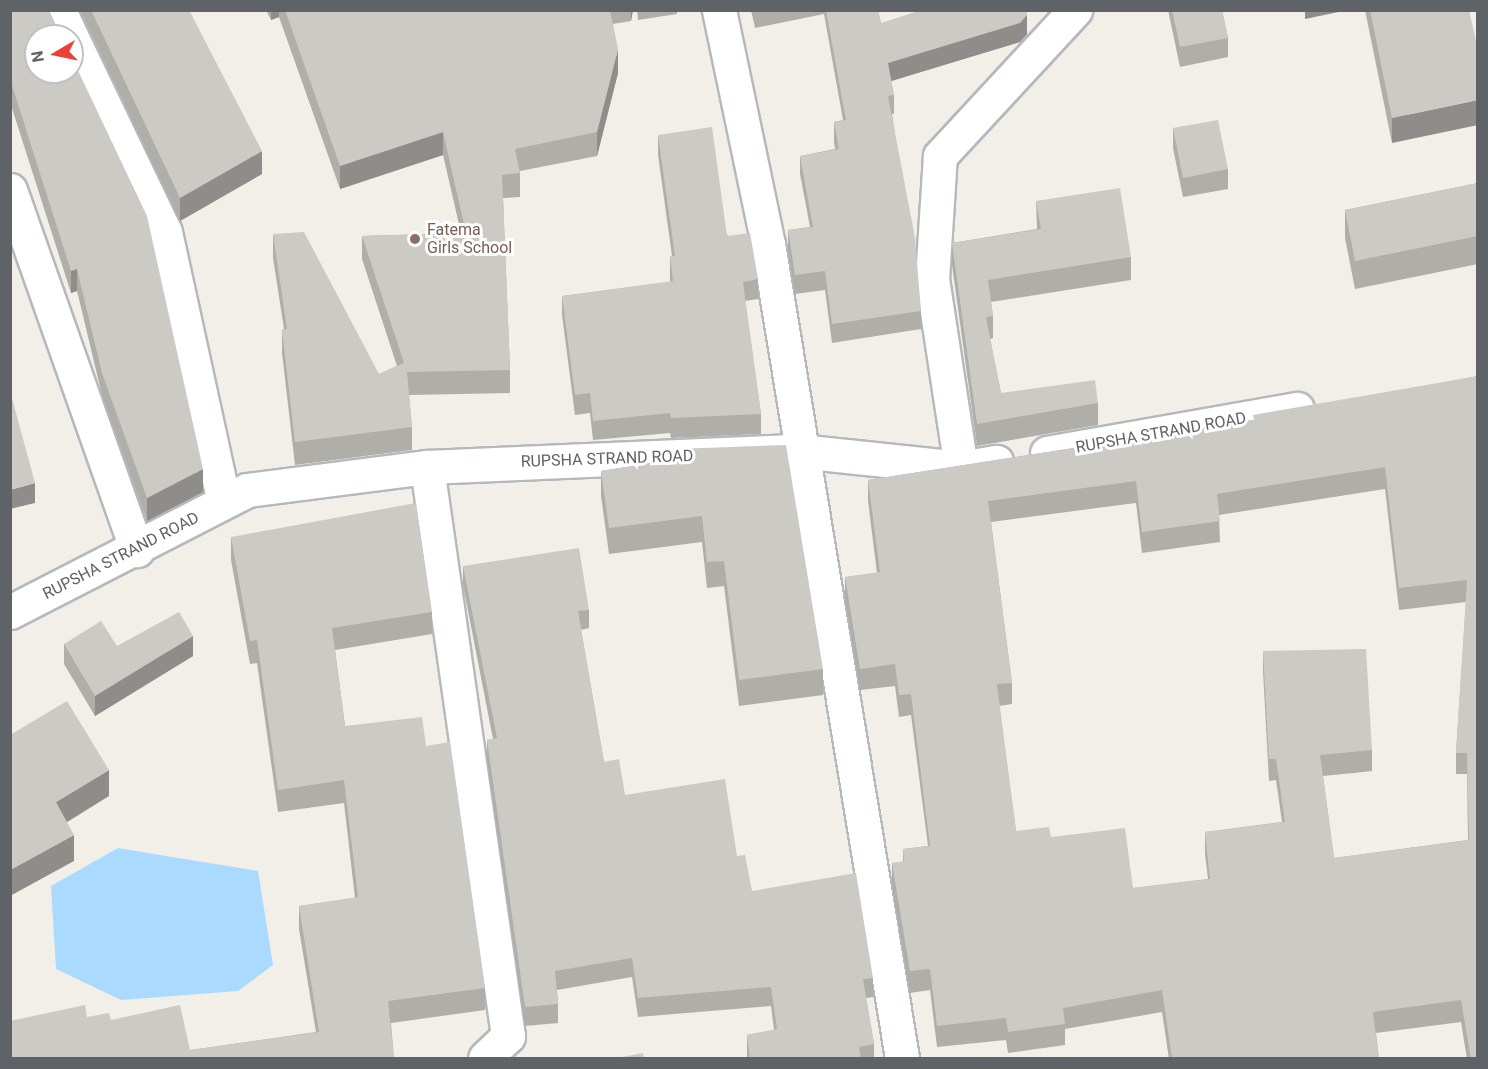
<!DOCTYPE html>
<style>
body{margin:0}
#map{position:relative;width:1488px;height:1069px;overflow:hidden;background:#f1efe8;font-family:Roboto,sans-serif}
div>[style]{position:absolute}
.water>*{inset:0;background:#aadaff}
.roads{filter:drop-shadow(2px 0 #b5b8bc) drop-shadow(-2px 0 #b5b8bc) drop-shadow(0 2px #b5b8bc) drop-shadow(0 -2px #b5b8bc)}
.minor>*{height:33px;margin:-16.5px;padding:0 16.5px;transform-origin:16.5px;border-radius:16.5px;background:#fff}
.tertiary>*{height:33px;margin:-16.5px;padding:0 16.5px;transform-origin:16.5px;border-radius:16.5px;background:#fff}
.wall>*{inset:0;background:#afaea9}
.shaded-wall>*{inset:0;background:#8f8d8a}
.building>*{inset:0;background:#cccac5}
.dots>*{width:16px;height:16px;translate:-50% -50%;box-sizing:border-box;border:3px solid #fff;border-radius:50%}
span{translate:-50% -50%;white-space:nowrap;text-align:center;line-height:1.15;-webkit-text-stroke:6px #fff;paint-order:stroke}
.education-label{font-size:16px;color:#785e54}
.left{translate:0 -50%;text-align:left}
.street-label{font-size:16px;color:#5f6368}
.frame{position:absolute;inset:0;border:12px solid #5f6368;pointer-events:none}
.north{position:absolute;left:24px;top:24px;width:60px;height:60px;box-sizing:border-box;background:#fff;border:2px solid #bfc1c3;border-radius:50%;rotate:261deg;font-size:16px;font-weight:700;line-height:24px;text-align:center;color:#5f6368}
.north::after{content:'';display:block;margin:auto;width:21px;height:27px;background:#ea4335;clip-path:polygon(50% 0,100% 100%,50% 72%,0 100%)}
</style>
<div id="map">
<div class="water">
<div style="clip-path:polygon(118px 848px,258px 871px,273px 965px,238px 991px,121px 1000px,56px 969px,51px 886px)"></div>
</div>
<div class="roads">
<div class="minor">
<div style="left:59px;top:10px;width:29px;rotate:65deg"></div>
<div style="left:719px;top:10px;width:239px;rotate:78.2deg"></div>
<div style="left:768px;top:244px;width:825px;rotate:80.65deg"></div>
<div style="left:72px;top:38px;width:215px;rotate:64.4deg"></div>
<div style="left:165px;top:232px;width:276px;rotate:77.7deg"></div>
<div style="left:10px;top:190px;width:382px;rotate:70.6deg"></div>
<div style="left:427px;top:467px;width:575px;rotate:81.9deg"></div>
<div style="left:508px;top:1036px;width:32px;rotate:136deg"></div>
<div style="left:961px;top:468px;width:191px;rotate:-98.7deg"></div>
<div style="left:932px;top:279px;width:123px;rotate:-86.3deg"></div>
<div style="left:940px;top:156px;width:199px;rotate:-47.2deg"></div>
</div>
<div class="tertiary">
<div style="left:1047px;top:453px;width:254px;rotate:-10deg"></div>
<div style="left:10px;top:612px;width:267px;rotate:-27.2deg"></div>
<div style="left:247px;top:490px;width:181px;rotate:-7.3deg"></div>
<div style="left:427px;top:467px;width:372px;rotate:-2.5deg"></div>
<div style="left:799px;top:451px;width:163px;rotate:6deg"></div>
<div style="left:961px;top:468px;width:36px;rotate:-10deg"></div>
</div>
</div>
<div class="wall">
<div style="clip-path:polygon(10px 10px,203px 492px,147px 521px,102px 395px,77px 291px,71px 293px,10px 102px)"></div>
<div style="clip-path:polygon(80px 10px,189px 10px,262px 174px,180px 221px)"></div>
<div style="clip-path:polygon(266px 10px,633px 10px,631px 21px,613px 24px,618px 73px,597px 156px,520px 171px,520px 197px,503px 198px,510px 370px,510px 393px,409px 395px,412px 427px,412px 450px,295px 465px,282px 353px,282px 330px,284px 329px,273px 258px,273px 234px,379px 374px,397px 366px,362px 259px,362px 236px,461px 233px,443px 155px,340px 189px,279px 17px,271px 20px)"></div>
<div style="clip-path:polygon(637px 10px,677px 10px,677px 14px,638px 20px)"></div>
<div style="clip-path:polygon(751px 10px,878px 10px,881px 23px,1027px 34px,1020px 42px,891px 81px,894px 95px,894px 114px,892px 114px,921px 311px,921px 329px,832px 343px,825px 290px,795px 294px,788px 249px,788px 230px,810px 227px,800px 174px,800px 156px,835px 149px,834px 141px,834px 122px,843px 120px,824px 14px,755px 28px)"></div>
<div style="clip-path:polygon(1168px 10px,1222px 10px,1228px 38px,1228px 57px,1180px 67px)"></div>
<div style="clip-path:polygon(1365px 10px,1469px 10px,1392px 143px)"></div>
<div style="clip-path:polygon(1173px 128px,1228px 169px,1228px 189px,1183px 197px,1173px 148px)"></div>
<div style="clip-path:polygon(658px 135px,758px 279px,758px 299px,745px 301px,761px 414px,761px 434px,671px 438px,670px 433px,593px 440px,590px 413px,575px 415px,562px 315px,562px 296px,670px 282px,670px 256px,672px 256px,658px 155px)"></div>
<div style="clip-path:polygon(1478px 183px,1478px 264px,1355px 289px,1345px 238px,1345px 210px)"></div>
<div style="clip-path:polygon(1036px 201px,1131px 257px,1131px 280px,991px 302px,993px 316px,993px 338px,990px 339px,1001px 393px,1098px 403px,1098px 425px,977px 446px,952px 265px,952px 243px,1037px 229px)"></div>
<div style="clip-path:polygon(evenodd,1478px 376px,1478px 1059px,1467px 1059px,1461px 1022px,1376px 1033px,1379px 1059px,1169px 1059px,1162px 1012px,1065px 1029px,1065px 1045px,1008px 1053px,1006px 1040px,937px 1047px,930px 990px,910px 993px,892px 885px,892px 863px,903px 862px,903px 849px,928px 846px,911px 715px,899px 717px,895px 686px,860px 690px,845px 598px,845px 577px,877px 573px,868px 501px,868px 480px,1253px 420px,1478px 376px,1385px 489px,1399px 610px,1466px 602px,1456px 753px,1456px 774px,1467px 774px,1468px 840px,1334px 858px,1323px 776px,1372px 771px,1372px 750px,1263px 651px,1263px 672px,1269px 781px,1276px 780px,1282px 822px,1205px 832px,1205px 854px,1208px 879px,1133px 888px,1051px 837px,1016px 831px,999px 706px,1012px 704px,1012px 683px,991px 522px,1136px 503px,1142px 553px,1220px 542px,1219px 515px,1385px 489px)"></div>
<div style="clip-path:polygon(675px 449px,823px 669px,823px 695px,739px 706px,724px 586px,707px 588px,702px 542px,609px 554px,601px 496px,601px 471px,675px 459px)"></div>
<div style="clip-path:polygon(231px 537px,432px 612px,432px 634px,335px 650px,345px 726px,426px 746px,485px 988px,485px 1010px,391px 1023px,394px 1059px,10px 1059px,87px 1017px,111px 1020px,190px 1050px,316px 1032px,299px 929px,299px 906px,355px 898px,344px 803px,278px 812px,257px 663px,250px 664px,231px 560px)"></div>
<div style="clip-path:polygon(463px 566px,589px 610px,589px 628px,581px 630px,604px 762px,625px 795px,737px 856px,752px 891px,873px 978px,873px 997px,866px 998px,874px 1044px,874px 1059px,747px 1059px,747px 1035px,774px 1030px,771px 1006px,638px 1017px,632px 977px,557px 990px,558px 1004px,558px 1023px,525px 1026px,487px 759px,487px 740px,493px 739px,463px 585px)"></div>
<div style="clip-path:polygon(64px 644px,117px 646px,193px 656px,95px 716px,64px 664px)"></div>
</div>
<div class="shaded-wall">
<div style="clip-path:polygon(271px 10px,279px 10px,279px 17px,271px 20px)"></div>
<div style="clip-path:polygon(631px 10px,633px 10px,631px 21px)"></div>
<div style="clip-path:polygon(1305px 10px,1348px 10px,1305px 19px)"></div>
<div style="clip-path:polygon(1027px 15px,1027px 34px,1020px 42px,888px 82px,888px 63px)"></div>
<div style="clip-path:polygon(618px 49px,618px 73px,597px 156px,597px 132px)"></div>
<div style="clip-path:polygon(1478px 100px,1478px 125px,1392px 143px,1392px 118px)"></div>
<div style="clip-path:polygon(443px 132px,443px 155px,340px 189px,340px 166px)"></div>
<div style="clip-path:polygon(262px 151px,262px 174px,180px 221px,180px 198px)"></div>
<div style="clip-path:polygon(77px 269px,77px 291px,71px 293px,71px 271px)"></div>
<div style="clip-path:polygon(203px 469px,203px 492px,147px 521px,147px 498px)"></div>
<div style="clip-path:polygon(35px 483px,35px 503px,10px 509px,10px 490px)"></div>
<div style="clip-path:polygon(193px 636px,193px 656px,95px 716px,95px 696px)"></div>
<div style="clip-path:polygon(109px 770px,109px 796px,56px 829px,56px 802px)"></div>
<div style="clip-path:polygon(74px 835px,74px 861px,10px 896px,10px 870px)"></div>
</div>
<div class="building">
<div style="clip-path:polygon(10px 10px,49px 10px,61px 36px,36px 36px,36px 72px,72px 72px,72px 58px,147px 216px,203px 469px,147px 498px,102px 373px,77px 269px,71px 271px,10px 79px)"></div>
<div style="clip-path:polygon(91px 10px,189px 10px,262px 151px,180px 198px)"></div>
<div style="clip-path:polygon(285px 10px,610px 10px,618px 49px,597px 132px,515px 149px,520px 173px,502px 175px,510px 370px,407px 372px,412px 427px,295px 442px,282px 330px,287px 329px,273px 234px,304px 232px,379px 374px,404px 363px,362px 236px,466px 233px,443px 132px,340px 166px)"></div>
<div style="clip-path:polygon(826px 10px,878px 10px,881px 23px,921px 10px,1027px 10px,1027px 15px,1020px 23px,888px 63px,894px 95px,888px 96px,915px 238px,921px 311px,832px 324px,825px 271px,795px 275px,788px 230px,813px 227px,800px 156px,839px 149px,834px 122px,846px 120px)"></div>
<div style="clip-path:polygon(1172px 10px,1222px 10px,1228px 38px,1180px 47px)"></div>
<div style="clip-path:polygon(1370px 10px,1469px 10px,1478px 50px,1478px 100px,1392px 118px)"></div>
<div style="clip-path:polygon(1218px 120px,1228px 169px,1183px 178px,1173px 128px)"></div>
<div style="clip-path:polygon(712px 127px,727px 236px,750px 233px,758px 279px,743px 282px,761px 414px,671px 418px,670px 413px,593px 421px,590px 393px,575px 395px,562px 296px,673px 281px,670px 256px,675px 256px,658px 135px)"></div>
<div style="clip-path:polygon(1478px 183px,1478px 236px,1355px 261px,1345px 210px)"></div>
<div style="clip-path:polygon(1120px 188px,1131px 257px,988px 280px,993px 316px,986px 317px,1001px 393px,1095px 380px,1098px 403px,977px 424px,952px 243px,1041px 229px,1036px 201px)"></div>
<div style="clip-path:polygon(evenodd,1478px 376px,1478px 1059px,1471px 1059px,1461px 1000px,1373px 1012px,1379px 1059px,1172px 1059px,1162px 990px,1063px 1008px,1065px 1024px,1008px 1032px,1006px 1018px,937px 1026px,930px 969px,910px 971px,892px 863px,904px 861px,903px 849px,930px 846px,911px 694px,899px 695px,895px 664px,860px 669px,845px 577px,880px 572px,868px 480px,1254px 420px,1253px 415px,1478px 376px,1385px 467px,1399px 588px,1467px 580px,1456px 753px,1467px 753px,1469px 840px,1334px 858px,1320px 755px,1372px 750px,1366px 649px,1263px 651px,1269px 759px,1276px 759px,1285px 822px,1205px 832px,1210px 879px,1133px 888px,1125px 828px,1051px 837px,1049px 827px,1016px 831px,997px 684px,1012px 683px,988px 501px,1136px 481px,1142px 532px,1220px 521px,1217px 494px,1385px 467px)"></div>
<div style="clip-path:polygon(10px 391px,35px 483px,10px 490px)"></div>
<div style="clip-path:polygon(786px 445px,823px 669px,739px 680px,724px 561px,707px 562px,702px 516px,609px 528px,601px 471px,677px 459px,675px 449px)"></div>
<div style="clip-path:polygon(416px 503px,432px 612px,332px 628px,345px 726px,422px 717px,426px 746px,450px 742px,485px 988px,388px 1001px,394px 1059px,10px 1059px,10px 1021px,85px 1005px,87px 1017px,109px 1013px,111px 1020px,180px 1005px,190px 1050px,319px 1032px,299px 906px,358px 897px,344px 780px,278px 790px,257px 640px,250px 641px,231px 537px)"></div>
<div style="clip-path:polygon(579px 548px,589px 610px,578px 611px,604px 762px,619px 759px,625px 795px,725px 779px,737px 856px,745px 855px,752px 891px,856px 873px,873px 978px,863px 979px,874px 1044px,859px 1047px,861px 1059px,750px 1059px,747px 1035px,777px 1029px,771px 987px,638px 998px,632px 958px,555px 971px,558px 1004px,525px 1007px,487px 740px,497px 738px,463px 566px)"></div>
<div style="clip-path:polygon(179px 612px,193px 636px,95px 696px,64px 644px,101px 621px,117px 646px)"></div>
<div style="clip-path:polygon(67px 701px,109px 770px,56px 802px,74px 835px,10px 870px,10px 735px)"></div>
<div style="clip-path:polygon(643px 1053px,644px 1059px,611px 1059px)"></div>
</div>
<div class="dots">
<div style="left:415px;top:239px;background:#8d6e63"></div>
</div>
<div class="education-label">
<span class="left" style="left:427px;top:239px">Fatema<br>Girls School</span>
</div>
<div class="street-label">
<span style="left:1161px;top:433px;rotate:-10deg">RUPSHA STRAND ROAD</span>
<span style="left:607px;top:459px;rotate:-2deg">RUPSHA STRAND ROAD</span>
<span style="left:121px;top:556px;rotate:-27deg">RUPSHA STRAND ROAD</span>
</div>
<div class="frame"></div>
<div class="north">N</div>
</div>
